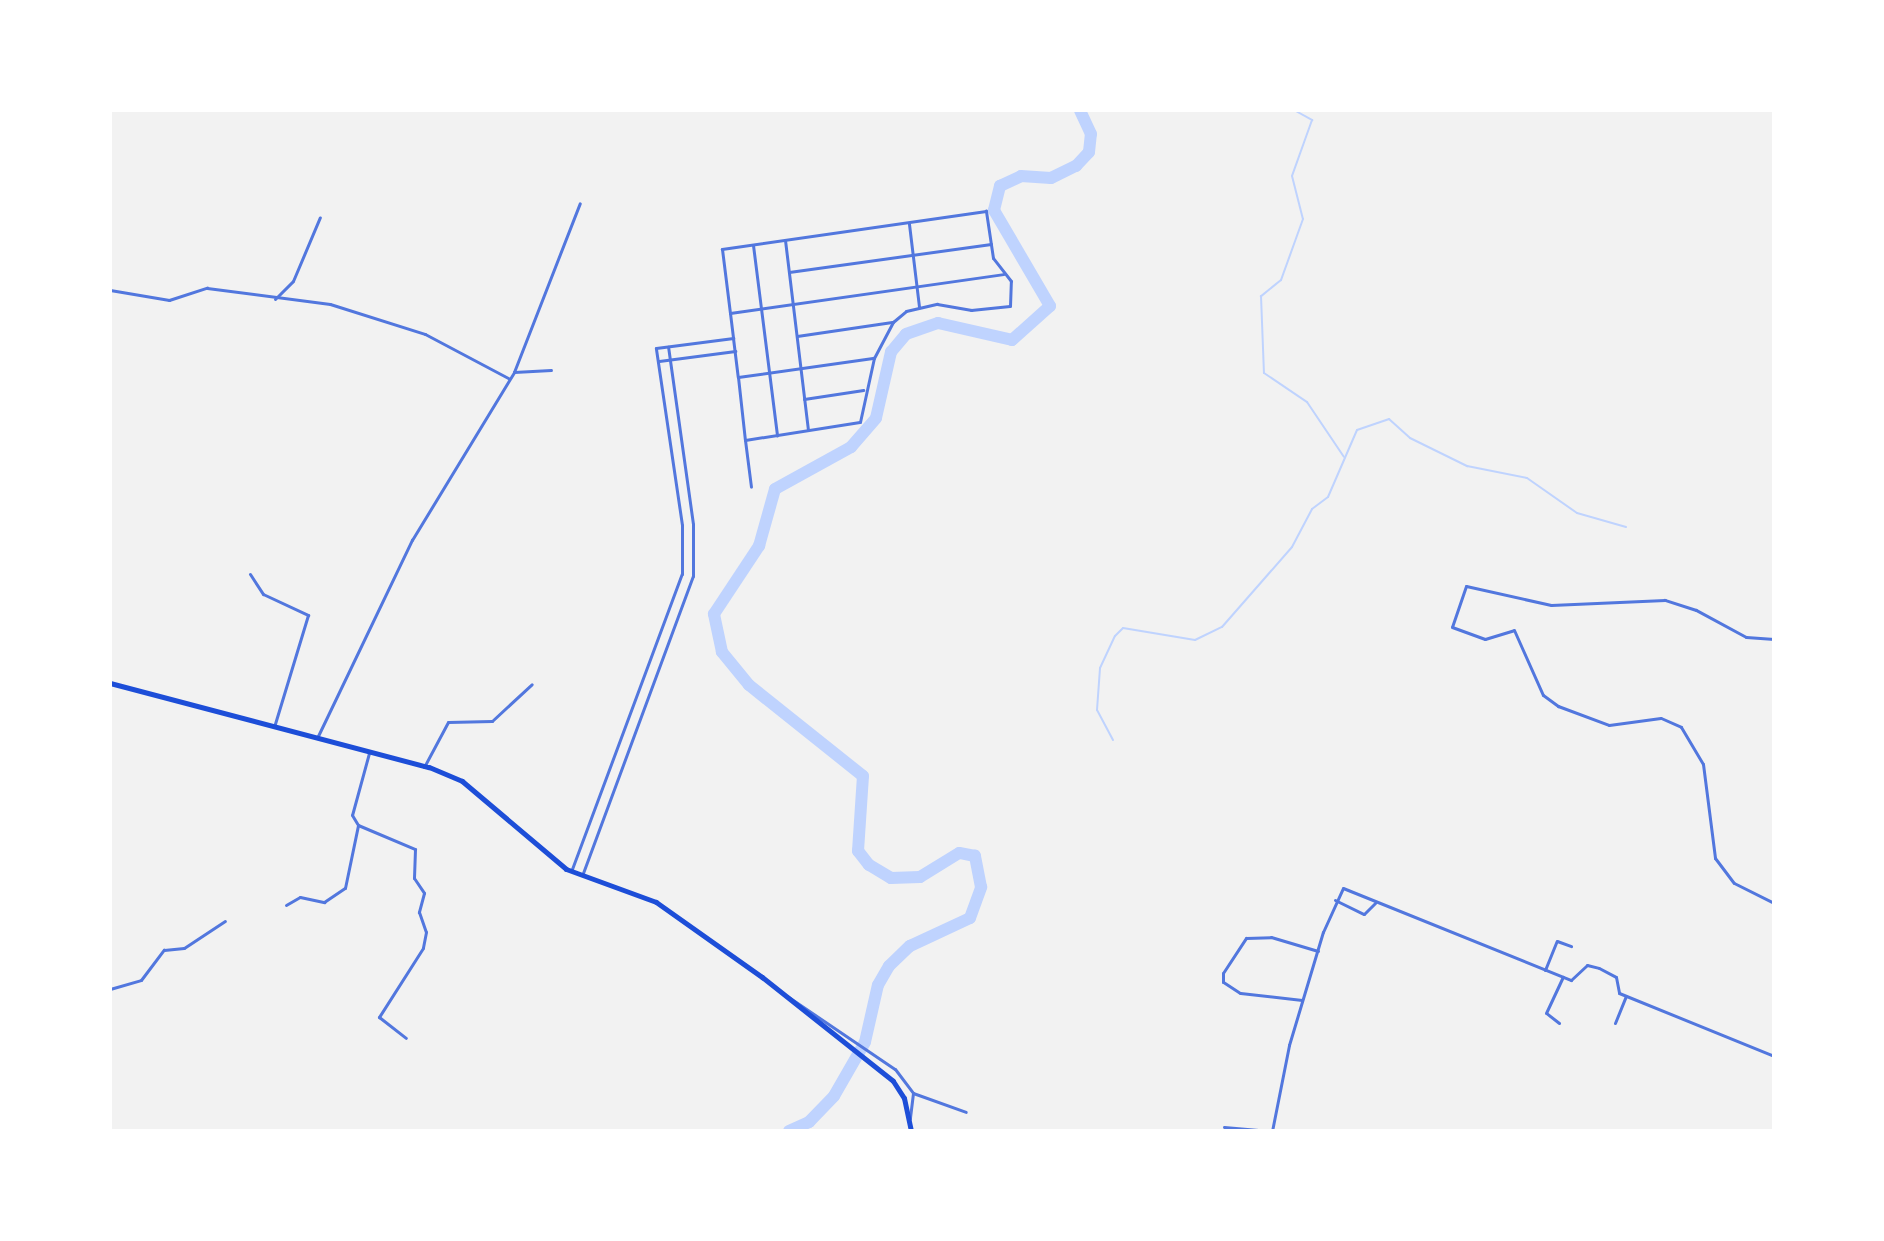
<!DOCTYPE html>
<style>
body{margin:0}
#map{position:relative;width:1884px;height:1241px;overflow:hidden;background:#f2f2f2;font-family:"Noto Sans",sans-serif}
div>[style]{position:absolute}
.stream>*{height:2px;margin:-1px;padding:0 1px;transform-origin:1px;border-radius:1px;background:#bfd3fe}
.river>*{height:12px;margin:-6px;padding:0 6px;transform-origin:6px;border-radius:6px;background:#bfd3fe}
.minor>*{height:3px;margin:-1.5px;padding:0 1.5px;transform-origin:1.5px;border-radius:1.5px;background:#5277de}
.primary>*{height:5px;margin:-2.5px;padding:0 2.5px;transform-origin:2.5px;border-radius:2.5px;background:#1d4ed8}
span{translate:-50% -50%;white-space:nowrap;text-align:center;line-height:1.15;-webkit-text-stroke:6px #fff;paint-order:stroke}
.frame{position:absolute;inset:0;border:112px solid #fff;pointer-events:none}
</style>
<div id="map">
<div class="stream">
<div style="left:1294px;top:110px;width:21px;rotate:29deg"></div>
<div style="left:1312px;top:120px;width:59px;rotate:109.7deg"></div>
<div style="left:1292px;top:176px;width:44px;rotate:75.7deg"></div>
<div style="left:1303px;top:219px;width:65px;rotate:109.8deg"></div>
<div style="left:1281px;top:280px;width:26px;rotate:141deg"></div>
<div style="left:1261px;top:296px;width:77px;rotate:87.8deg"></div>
<div style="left:1264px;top:373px;width:52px;rotate:34deg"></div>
<div style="left:1307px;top:402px;width:66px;rotate:56.1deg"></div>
<div style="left:1113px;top:740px;width:34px;rotate:-118deg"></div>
<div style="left:1097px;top:710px;width:42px;rotate:-85.9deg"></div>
<div style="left:1100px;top:668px;width:35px;rotate:-65deg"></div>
<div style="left:1115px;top:636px;width:11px;rotate:-45deg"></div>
<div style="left:1123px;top:628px;width:73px;rotate:9.5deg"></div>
<div style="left:1195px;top:640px;width:30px;rotate:-26deg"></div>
<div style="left:1222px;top:627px;width:106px;rotate:-48.8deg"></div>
<div style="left:1292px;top:547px;width:43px;rotate:-62.2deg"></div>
<div style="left:1312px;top:509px;width:20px;rotate:-37deg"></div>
<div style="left:1328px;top:497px;width:73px;rotate:-66.6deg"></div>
<div style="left:1357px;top:430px;width:34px;rotate:-19deg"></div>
<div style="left:1389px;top:419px;width:28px;rotate:42deg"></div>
<div style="left:1410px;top:438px;width:64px;rotate:26.2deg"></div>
<div style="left:1467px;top:466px;width:61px;rotate:11.3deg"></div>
<div style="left:1527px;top:478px;width:61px;rotate:35deg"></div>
<div style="left:1577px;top:513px;width:51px;rotate:15.9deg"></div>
</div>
<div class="river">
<div style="left:789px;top:1131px;width:22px;rotate:-24deg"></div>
<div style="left:809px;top:1122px;width:36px;rotate:-46deg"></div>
<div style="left:834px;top:1096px;width:62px;rotate:-60.1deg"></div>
<div style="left:865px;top:1042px;width:58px;rotate:-77.2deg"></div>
<div style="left:878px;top:985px;width:22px;rotate:-60deg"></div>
<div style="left:889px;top:966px;width:29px;rotate:-44deg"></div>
<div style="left:910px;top:946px;width:66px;rotate:-25deg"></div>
<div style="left:970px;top:918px;width:33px;rotate:-70deg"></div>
<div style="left:981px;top:887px;width:32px;rotate:-101deg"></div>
<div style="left:975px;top:856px;width:16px;rotate:-169deg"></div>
<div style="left:959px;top:853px;width:46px;rotate:148.4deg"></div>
<div style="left:920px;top:877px;width:29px;rotate:178deg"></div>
<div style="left:891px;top:878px;width:26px;rotate:-149deg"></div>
<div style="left:869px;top:865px;width:18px;rotate:-128deg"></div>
<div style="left:858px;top:851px;width:75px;rotate:-86.2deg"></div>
<div style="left:863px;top:776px;width:146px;rotate:-141.4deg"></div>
<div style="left:749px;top:685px;width:43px;rotate:-129.3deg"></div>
<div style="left:722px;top:652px;width:39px;rotate:-102deg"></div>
<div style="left:714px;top:614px;width:82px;rotate:-56.5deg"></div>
<div style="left:759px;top:546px;width:59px;rotate:-74.3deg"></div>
<div style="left:775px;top:489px;width:87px;rotate:-28.9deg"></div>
<div style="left:851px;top:447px;width:38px;rotate:-49deg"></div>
<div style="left:876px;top:418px;width:68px;rotate:-77.2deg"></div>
<div style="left:891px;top:352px;width:23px;rotate:-50deg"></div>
<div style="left:906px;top:334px;width:34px;rotate:-19deg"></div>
<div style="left:938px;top:323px;width:76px;rotate:12.9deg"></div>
<div style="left:1012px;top:340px;width:51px;rotate:-41.8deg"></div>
<div style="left:1050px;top:306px;width:111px;rotate:-120.3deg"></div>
<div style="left:994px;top:210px;width:25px;rotate:-76deg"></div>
<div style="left:1000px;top:186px;width:23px;rotate:-25deg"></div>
<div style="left:1021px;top:176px;width:30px;rotate:4deg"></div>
<div style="left:1051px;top:178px;width:28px;rotate:-26deg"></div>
<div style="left:1076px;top:166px;width:19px;rotate:-47deg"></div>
<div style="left:1089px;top:152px;width:18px;rotate:-84deg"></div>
<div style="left:1091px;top:134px;width:26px;rotate:-115deg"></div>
</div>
<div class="minor">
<div style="left:909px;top:224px;width:84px;rotate:83.1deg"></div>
<div style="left:785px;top:240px;width:191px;rotate:83.1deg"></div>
<div style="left:753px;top:245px;width:192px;rotate:82.8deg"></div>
<div style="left:789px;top:272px;width:204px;rotate:-7.9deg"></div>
<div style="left:110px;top:290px;width:60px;rotate:9.6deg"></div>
<div style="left:169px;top:300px;width:40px;rotate:-18deg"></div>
<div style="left:207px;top:288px;width:124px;rotate:7.4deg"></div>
<div style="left:330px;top:304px;width:100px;rotate:17.5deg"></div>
<div style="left:425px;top:334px;width:94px;rotate:27.9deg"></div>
<div style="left:275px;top:299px;width:25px;rotate:-45deg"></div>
<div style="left:293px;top:281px;width:69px;rotate:-67.1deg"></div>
<div style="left:730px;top:313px;width:276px;rotate:-8.1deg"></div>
<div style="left:797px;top:336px;width:96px;rotate:-8.4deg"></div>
<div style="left:659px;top:361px;width:77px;rotate:-7.5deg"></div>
<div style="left:514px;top:372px;width:37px;rotate:-3deg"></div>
<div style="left:738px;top:377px;width:136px;rotate:-8deg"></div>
<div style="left:804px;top:399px;width:60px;rotate:-8.7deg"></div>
<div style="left:745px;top:440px;width:116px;rotate:-8.9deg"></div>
<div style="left:860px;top:422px;width:66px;rotate:-77.7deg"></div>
<div style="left:874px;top:358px;width:41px;rotate:-62.2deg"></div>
<div style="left:893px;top:322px;width:17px;rotate:-40deg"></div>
<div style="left:906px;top:311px;width:32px;rotate:-13deg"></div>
<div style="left:937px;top:304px;width:35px;rotate:10deg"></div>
<div style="left:971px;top:310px;width:39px;rotate:-6deg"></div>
<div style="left:1010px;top:306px;width:25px;rotate:-88deg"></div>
<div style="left:1011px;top:281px;width:29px;rotate:-128deg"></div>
<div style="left:993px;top:258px;width:48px;rotate:-98.5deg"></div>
<div style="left:986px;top:211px;width:267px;rotate:171.8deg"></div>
<div style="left:722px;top:249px;width:64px;rotate:82.9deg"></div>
<div style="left:730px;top:313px;width:25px;rotate:83deg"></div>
<div style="left:733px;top:338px;width:39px;rotate:83deg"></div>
<div style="left:738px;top:377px;width:63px;rotate:83.7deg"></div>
<div style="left:745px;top:440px;width:47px;rotate:82.7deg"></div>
<div style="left:250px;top:574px;width:24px;rotate:57deg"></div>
<div style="left:263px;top:594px;width:50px;rotate:25deg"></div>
<div style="left:308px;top:615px;width:117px;rotate:106.9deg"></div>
<div style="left:1774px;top:639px;width:28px;rotate:-176deg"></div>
<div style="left:1746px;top:637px;width:57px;rotate:-151.6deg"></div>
<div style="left:1696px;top:610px;width:33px;rotate:-162deg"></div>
<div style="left:1665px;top:600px;width:114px;rotate:177.5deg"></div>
<div style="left:1551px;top:605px;width:87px;rotate:-167.4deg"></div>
<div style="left:1466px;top:586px;width:43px;rotate:108.9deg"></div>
<div style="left:1452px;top:627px;width:35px;rotate:20deg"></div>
<div style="left:1485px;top:639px;width:30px;rotate:-17deg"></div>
<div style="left:1514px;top:630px;width:71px;rotate:66deg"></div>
<div style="left:1543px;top:695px;width:19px;rotate:36deg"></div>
<div style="left:1558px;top:706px;width:54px;rotate:20.4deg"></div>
<div style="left:1609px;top:725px;width:52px;rotate:-7.7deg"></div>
<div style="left:1661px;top:718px;width:22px;rotate:24deg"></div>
<div style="left:1681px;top:727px;width:43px;rotate:59.3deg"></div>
<div style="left:1703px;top:764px;width:95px;rotate:82.7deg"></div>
<div style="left:1715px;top:858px;width:31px;rotate:53deg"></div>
<div style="left:1734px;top:883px;width:45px;rotate:26.6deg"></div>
<div style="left:317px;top:738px;width:220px;rotate:-64.4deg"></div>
<div style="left:412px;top:540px;width:197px;rotate:-58.7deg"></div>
<div style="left:514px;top:372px;width:181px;rotate:-68.7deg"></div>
<div style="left:369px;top:753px;width:64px;rotate:105.3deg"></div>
<div style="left:352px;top:815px;width:12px;rotate:59deg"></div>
<div style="left:358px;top:825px;width:62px;rotate:22.8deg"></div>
<div style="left:415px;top:849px;width:29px;rotate:92deg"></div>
<div style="left:414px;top:878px;width:18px;rotate:56deg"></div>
<div style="left:424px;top:893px;width:20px;rotate:105deg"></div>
<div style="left:419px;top:912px;width:21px;rotate:71deg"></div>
<div style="left:426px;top:932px;width:16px;rotate:101deg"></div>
<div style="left:423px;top:948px;width:82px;rotate:122.5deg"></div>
<div style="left:379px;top:1017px;width:34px;rotate:38deg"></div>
<div style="left:424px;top:767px;width:51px;rotate:-61.9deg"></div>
<div style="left:448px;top:722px;width:44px;rotate:-1.3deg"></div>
<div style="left:492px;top:721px;width:54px;rotate:-42.8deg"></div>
<div style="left:572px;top:869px;width:315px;rotate:-69.6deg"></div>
<div style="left:682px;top:574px;width:49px;rotate:-90deg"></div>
<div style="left:682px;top:525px;width:179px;rotate:-98.4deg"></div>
<div style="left:656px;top:348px;width:78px;rotate:-7.4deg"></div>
<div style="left:583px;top:873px;width:317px;rotate:-69.7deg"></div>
<div style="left:693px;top:576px;width:52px;rotate:-90deg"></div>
<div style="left:693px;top:524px;width:179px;rotate:-98deg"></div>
<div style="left:1335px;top:900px;width:32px;rotate:26deg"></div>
<div style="left:1364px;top:914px;width:16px;rotate:-45deg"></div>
<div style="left:286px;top:905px;width:16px;rotate:-30deg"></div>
<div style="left:300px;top:897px;width:25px;rotate:12deg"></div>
<div style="left:324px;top:902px;width:25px;rotate:-34deg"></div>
<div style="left:345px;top:888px;width:64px;rotate:-78.3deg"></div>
<div style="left:1545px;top:970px;width:31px;rotate:-68deg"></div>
<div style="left:1557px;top:941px;width:15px;rotate:20deg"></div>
<div style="left:110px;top:989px;width:32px;rotate:-16deg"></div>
<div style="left:141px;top:980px;width:38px;rotate:-53deg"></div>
<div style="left:164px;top:950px;width:20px;rotate:-6deg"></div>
<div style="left:184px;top:948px;width:49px;rotate:-33.4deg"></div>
<div style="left:787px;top:996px;width:130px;rotate:34.1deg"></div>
<div style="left:895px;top:1069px;width:30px;rotate:53deg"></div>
<div style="left:913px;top:1093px;width:26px;rotate:97deg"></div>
<div style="left:1302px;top:1000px;width:62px;rotate:-173.6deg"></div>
<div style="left:1240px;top:993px;width:20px;rotate:-147deg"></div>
<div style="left:1223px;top:982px;width:9px;rotate:-90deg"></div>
<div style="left:1223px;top:973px;width:42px;rotate:-56.7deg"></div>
<div style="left:1246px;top:938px;width:25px;rotate:-2deg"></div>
<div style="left:1271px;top:937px;width:49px;rotate:16.6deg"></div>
<div style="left:1559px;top:1023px;width:16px;rotate:-142deg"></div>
<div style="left:1546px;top:1013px;width:40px;rotate:-65deg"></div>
<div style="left:1615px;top:1023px;width:29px;rotate:-68deg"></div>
<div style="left:913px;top:1093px;width:56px;rotate:19.7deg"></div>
<div style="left:1224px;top:1127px;width:46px;rotate:5deg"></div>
<div style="left:1272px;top:1131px;width:88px;rotate:-78.8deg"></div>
<div style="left:1289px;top:1045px;width:118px;rotate:-73.3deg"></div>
<div style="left:1323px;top:932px;width:48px;rotate:-65.6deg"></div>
<div style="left:1343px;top:888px;width:246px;rotate:22deg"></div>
<div style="left:1571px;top:980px;width:22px;rotate:-43deg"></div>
<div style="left:1587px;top:965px;width:12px;rotate:14deg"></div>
<div style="left:1599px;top:968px;width:19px;rotate:28deg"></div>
<div style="left:1616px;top:977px;width:16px;rotate:79deg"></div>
<div style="left:1619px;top:993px;width:167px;rotate:22.1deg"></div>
</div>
<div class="primary">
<div style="left:110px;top:683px;width:330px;rotate:14.8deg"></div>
<div style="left:429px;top:767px;width:36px;rotate:23deg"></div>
<div style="left:462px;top:781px;width:136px;rotate:40.2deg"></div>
<div style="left:566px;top:869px;width:96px;rotate:20.1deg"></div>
<div style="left:656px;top:902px;width:130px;rotate:35.3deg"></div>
<div style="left:762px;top:977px;width:167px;rotate:38.4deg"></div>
<div style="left:893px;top:1081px;width:20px;rotate:57deg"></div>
<div style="left:904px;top:1098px;width:34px;rotate:78deg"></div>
</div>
<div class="frame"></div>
</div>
